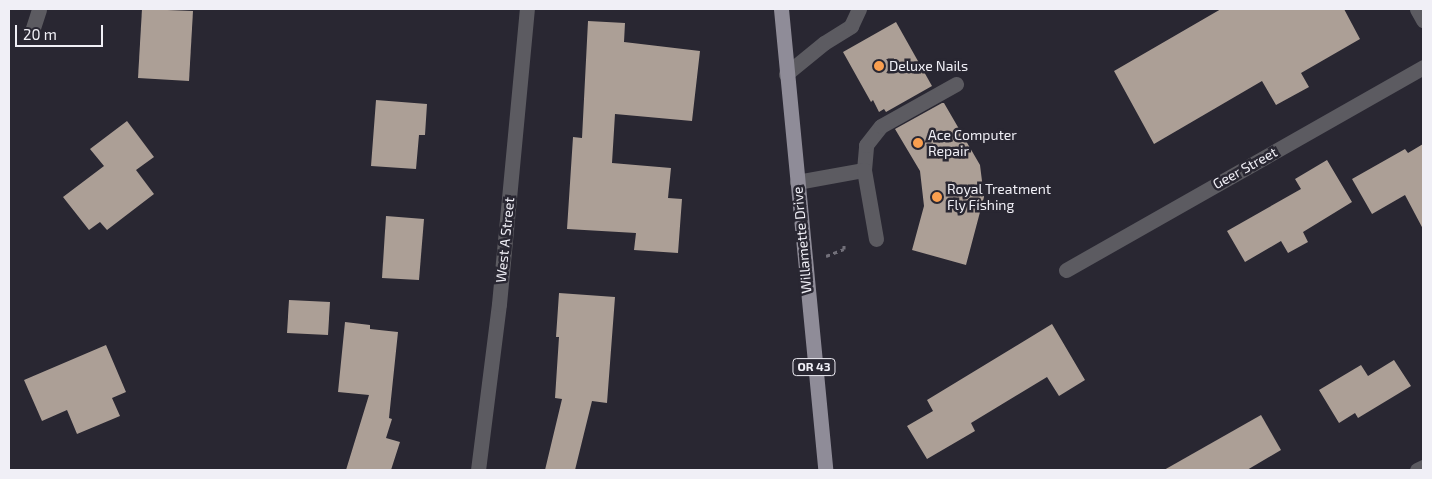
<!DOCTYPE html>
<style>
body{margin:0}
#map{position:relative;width:1432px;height:479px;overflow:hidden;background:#292732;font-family:"Exo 2",sans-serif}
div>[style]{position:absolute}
.building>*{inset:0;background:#ac9f96}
.path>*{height:3px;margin-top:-1.5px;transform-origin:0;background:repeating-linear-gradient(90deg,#72707a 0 4px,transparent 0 8px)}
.minor>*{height:15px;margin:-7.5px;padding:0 7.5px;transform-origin:7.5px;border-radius:7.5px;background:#5c5b61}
.major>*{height:15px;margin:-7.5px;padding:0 7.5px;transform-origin:7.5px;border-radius:7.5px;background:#8f8c98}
.dots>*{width:14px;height:14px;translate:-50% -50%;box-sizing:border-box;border:2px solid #292732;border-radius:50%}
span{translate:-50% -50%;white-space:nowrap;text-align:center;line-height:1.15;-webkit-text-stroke:5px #292732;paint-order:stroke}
.shield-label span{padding:1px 4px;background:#292732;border:1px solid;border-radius:4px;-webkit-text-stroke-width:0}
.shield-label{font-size:12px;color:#f0eff6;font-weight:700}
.poi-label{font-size:14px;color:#f0eff6}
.left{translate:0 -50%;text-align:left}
.street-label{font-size:14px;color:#f0eff6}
.frame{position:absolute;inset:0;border:10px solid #f0eff6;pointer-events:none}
.scale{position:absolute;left:15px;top:25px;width:88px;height:22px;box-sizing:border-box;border:2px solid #f0eff6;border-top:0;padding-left:6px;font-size:15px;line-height:18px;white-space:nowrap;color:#f0eff6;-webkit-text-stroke:4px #292732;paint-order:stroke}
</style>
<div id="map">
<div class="building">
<div style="clip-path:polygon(142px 9px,193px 11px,189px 81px,138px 78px)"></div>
<div style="clip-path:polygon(1221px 9px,1344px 9px,1360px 39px,1301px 73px,1309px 87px,1276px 105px,1262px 81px,1154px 144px,1114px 71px)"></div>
<div style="clip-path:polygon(588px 21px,625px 23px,624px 42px,700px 51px,692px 121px,615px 114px,612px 163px,671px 168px,668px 198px,682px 199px,678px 253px,634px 250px,636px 233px,567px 229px,573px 137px,582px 138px)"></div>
<div style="clip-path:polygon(896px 22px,932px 86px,886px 112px,884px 109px,879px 112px,873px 100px,871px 102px,843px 52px)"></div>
<div style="clip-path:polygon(376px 100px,427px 104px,425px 135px,419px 135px,416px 169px,371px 166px)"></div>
<div style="clip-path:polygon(942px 103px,944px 103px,980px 165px,984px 197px,966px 265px,912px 250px,924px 206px,920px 171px,895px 129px)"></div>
<div style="clip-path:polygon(127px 121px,154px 157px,136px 170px,154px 194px,107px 230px,100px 222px,89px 230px,63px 197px,104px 166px,90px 149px)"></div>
<div style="clip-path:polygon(1423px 144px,1423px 229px,1405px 195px,1372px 214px,1352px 179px,1405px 149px,1408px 153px)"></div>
<div style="clip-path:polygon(1327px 160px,1352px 202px,1303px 232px,1308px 242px,1288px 253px,1281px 241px,1245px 262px,1227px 231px,1301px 189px,1295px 179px)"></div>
<div style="clip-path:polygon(386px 216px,424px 219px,419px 280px,382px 278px)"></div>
<div style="clip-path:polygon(559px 293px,615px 297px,607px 403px,592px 401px,575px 470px,545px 470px,562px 399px,555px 398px,559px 337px,556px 337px)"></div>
<div style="clip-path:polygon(289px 300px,330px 302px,328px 335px,287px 333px)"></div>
<div style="clip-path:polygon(345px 322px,370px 325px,370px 329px,398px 332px,389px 418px,392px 419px,386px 438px,400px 442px,391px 470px,346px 470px,369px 395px,338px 392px)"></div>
<div style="clip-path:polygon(1052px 324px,1085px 380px,1059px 396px,1047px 377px,971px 423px,975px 431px,927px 459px,907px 426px,933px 411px,927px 400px)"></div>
<div style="clip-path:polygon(106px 345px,126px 392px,112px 398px,120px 416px,77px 434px,67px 410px,42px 421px,24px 380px)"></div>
<div style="clip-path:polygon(1394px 360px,1411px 386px,1358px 418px,1355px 413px,1339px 423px,1319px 390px,1361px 365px,1368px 376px)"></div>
<div style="clip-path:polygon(1261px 415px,1281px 450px,1247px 470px,1164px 470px)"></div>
</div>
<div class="path">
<div style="left:826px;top:256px;width:19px;rotate:-21deg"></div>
<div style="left:844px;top:249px;width:5px;rotate:-90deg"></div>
</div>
<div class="minor">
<div style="left:1417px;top:9px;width:13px;rotate:61deg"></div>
<div style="left:32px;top:31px;width:23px;rotate:-72deg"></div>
<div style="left:786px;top:74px;width:49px;rotate:-39.2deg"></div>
<div style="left:824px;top:43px;width:32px;rotate:-32deg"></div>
<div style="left:851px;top:26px;width:19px;rotate:-65deg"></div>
<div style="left:864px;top:170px;width:25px;rotate:-85deg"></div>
<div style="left:866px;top:145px;width:24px;rotate:-52deg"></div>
<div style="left:881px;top:126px;width:86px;rotate:-29.2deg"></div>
<div style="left:797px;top:182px;width:68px;rotate:-10.2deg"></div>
<div style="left:864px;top:170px;width:70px;rotate:80.1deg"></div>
<div style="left:1066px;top:270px;width:411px;rotate:-29.6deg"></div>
<div style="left:478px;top:470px;width:167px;rotate:-82.8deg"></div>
<div style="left:499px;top:304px;width:296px;rotate:-84.6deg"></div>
<div style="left:1417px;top:470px;width:7px;rotate:-27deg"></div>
</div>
<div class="major">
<div style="left:781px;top:9px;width:463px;rotate:84.5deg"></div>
</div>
<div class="dots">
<div style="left:879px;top:66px;background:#fa9f4f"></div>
<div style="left:918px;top:143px;background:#fa9f4f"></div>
<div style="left:937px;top:197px;background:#fa9f4f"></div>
</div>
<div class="shield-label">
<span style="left:814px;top:367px">OR 43</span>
</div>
<div class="poi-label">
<span class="left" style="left:889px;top:66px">Deluxe Nails</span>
<span class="left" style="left:928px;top:143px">Ace Computer<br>Repair</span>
<span class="left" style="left:947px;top:197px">Royal Treatment<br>Fly Fishing</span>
</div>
<div class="street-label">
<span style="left:1245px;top:168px;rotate:-29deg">Geer Street</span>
<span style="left:505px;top:240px;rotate:-84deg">West A Street</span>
<span style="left:802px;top:240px;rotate:-95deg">Willamette Drive</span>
</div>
<div class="frame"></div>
<div class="scale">20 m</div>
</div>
